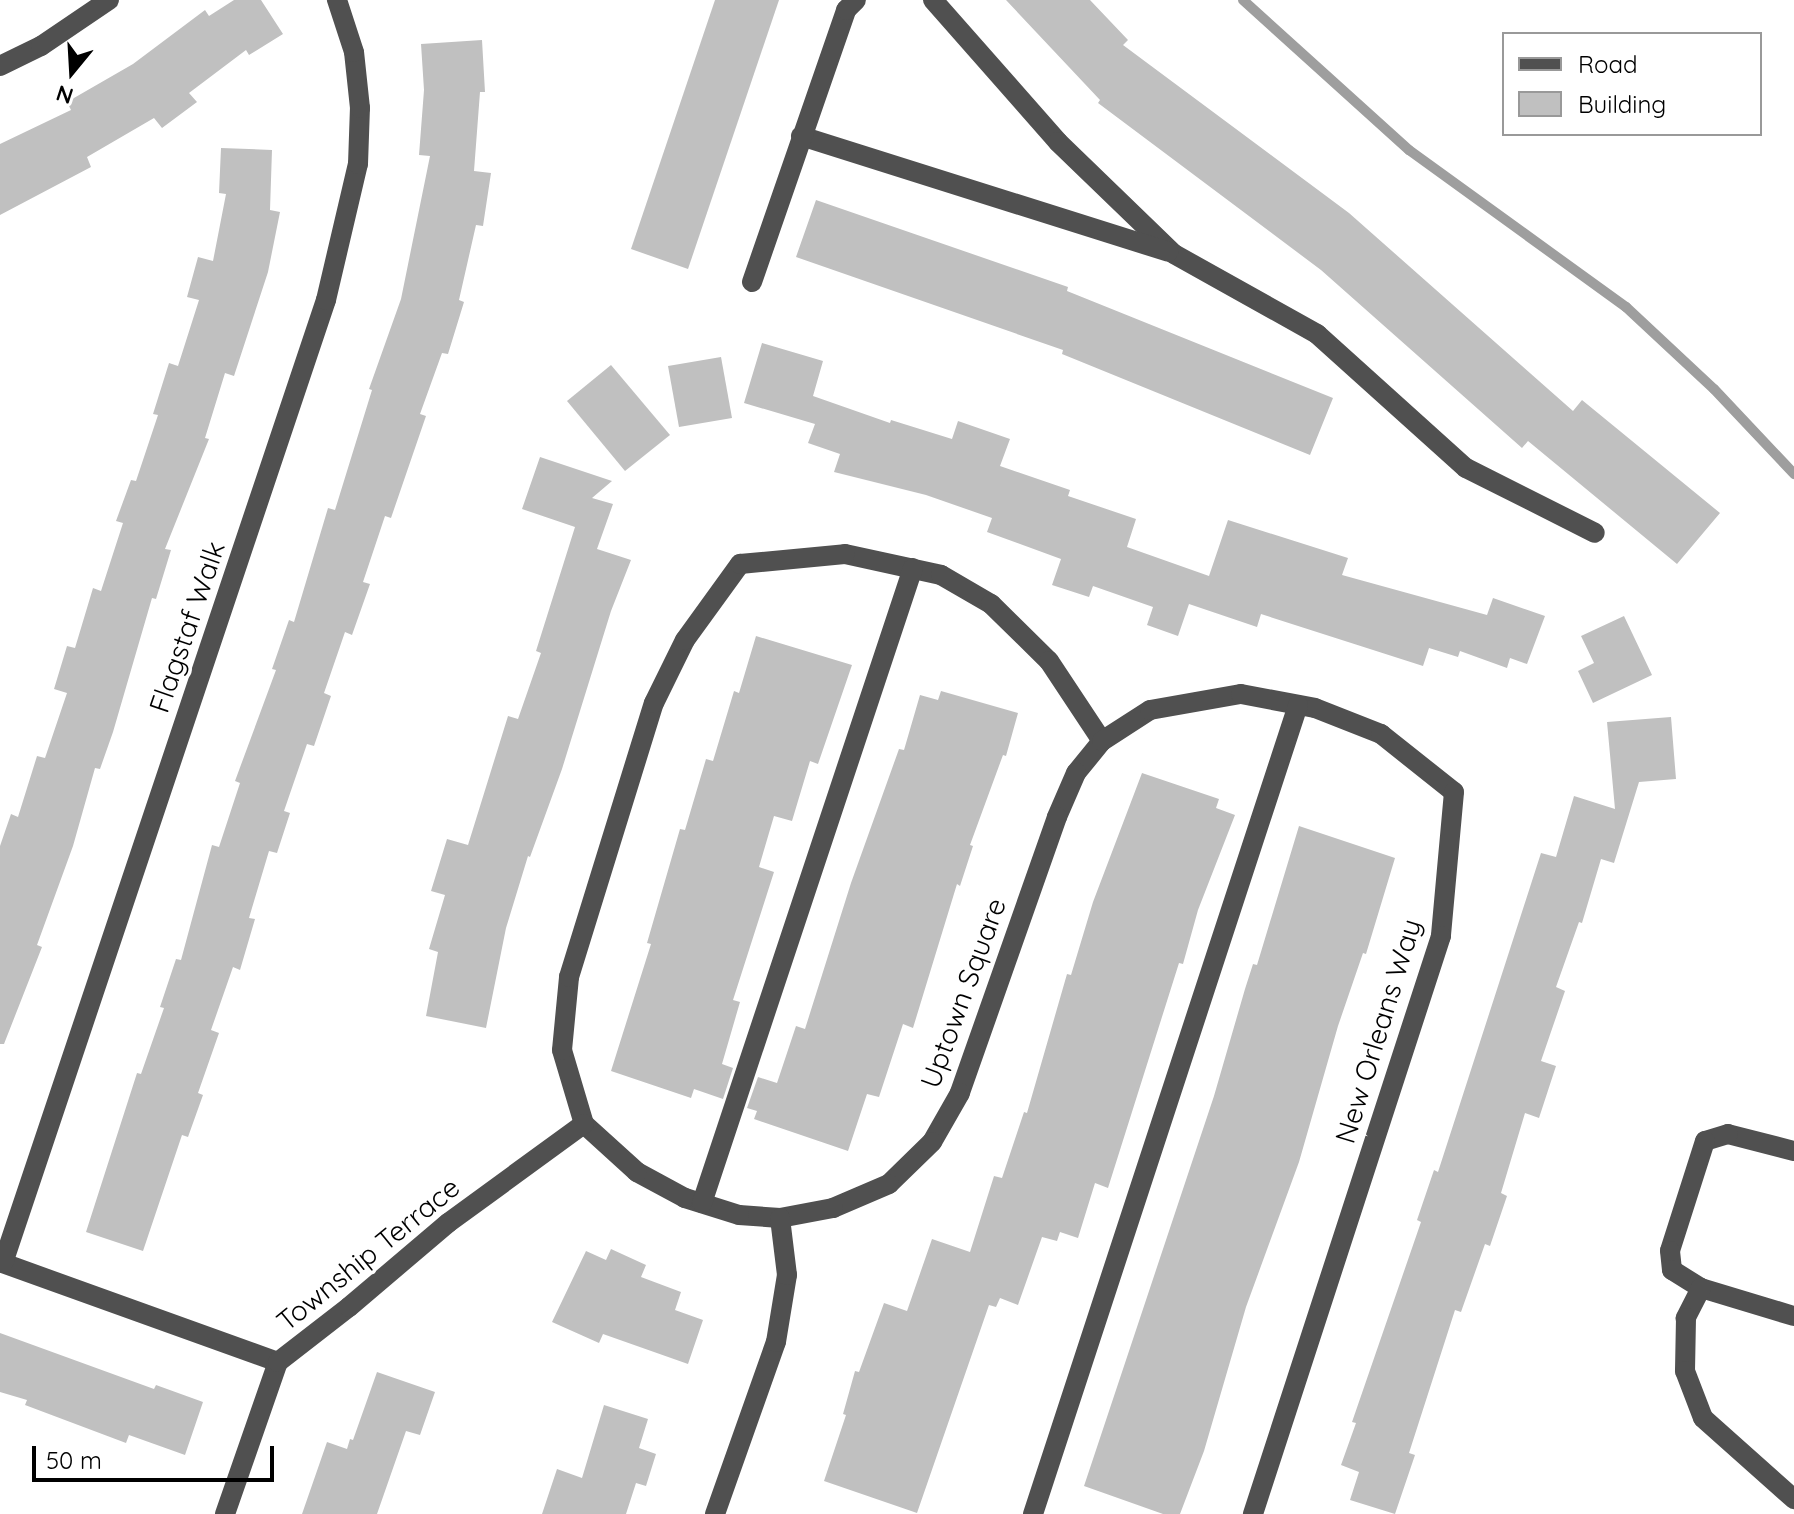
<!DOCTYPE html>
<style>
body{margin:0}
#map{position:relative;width:1794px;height:1514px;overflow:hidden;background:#fff;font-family:Quicksand,sans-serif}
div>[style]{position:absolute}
.stream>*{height:10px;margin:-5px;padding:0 5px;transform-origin:5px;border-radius:5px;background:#9e9e9e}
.building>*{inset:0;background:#c0c0c0}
.minor>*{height:20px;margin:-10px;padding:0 10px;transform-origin:10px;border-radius:10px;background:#505050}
span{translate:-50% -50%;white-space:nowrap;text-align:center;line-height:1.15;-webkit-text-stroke:7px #fff;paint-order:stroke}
.street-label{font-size:28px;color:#000}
.legend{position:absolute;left:1502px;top:32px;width:260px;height:104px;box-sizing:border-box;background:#fff;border:2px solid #999;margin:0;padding:10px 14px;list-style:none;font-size:24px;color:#000}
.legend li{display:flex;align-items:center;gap:16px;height:40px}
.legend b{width:40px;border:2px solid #999}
.north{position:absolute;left:32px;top:32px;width:80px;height:80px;-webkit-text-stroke:6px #fff;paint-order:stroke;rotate:198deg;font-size:22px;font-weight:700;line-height:32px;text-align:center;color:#000}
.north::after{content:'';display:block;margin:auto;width:28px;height:36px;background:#000;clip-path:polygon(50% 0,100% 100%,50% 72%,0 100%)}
.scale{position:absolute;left:32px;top:1446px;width:242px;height:36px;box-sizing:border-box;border:4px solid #000;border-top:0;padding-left:10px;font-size:24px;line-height:28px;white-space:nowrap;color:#000;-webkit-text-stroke:6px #fff;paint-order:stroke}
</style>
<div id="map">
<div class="stream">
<div style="left:1243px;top:0;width:224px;rotate:42.1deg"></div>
<div style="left:1409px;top:150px;width:268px;rotate:35.9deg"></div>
<div style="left:1626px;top:307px;width:120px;rotate:43deg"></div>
<div style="left:1714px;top:389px;width:117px;rotate:46.7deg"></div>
</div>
<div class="building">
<div style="clip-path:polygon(234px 0,261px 0,283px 34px,249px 55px,246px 50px,189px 93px,197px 102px,162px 128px,154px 118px,87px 157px,91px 167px,0 215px,0 144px,71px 110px,67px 102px,133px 64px,205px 10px,209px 16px)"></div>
<div style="clip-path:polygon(715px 0,779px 0,688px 269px,631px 249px)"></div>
<div style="clip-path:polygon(1006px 0,1090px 0,1128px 40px,1123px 45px,1349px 213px,1573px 411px,1582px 400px,1720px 513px,1677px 564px,1528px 441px,1522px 448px,1321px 270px,1098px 103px,1100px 100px)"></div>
<div style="clip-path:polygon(482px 40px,485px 92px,480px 92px,474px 171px,491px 173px,483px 226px,476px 225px,459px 300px,464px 302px,448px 354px,442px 353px,420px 414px,426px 416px,391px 518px,385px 516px,363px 582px,370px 584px,352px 635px,345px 632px,324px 693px,331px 696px,314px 746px,307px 744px,284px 811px,290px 813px,277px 853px,269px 851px,249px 918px,255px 919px,240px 970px,233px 967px,211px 1030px,219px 1033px,198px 1093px,203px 1095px,188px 1137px,182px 1135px,143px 1251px,86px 1232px,137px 1073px,141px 1074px,164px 1008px,160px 1007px,176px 959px,181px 960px,212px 845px,219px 847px,240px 783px,235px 781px,276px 670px,272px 669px,289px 620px,294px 622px,328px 508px,335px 510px,372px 390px,369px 389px,401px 299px,430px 156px,419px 155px,424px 90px,421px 44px)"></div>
<div style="clip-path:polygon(221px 148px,272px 150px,270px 210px,280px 212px,268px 272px,234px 376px,225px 373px,205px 438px,209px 439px,165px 549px,171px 550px,156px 599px,152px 598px,113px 732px,100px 769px,95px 768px,73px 846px,37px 945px,42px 947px,4px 1044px,0 1044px,0 846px,11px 814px,18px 817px,37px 756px,45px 758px,67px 693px,54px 689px,67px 646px,75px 648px,93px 588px,101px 591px,123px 523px,116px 521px,131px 480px,136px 481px,158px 415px,153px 414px,169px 363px,178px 366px,199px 300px,187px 297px,198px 257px,213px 261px,226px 194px,219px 193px)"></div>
<div style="clip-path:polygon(816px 200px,1068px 287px,1067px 291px,1333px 398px,1310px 455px,1062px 354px,1063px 350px,796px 257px)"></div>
<div style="clip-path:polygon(762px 343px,823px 361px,813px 396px,890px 423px,891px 420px,952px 439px,958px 421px,1010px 439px,1000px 466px,1070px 490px,1068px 496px,1136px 519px,1127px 547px,1209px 576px,1228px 520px,1348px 558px,1342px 575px,1487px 615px,1493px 598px,1545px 616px,1527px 664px,1510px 658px,1507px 668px,1460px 651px,1458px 657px,1429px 648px,1423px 666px,1261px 614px,1257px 627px,1189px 604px,1178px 636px,1147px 625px,1153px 607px,1093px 586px,1089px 597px,1052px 585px,1061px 559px,987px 532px,992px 518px,926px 495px,834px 472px,840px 454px,808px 443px,815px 424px,744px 403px)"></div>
<div style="clip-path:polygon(721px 357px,732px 418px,679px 427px,668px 366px)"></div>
<div style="clip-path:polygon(611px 365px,670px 435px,625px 471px,567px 401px)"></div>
<div style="clip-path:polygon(540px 457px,612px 481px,592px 498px,613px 504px,597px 549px,631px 560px,611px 611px,562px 769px,530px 857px,528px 856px,506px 928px,486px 1028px,426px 1016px,438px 952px,429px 949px,445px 895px,431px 891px,447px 839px,468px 845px,508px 716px,518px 719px,541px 653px,536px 651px,575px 527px,522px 509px)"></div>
<div style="clip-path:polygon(1624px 616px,1652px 675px,1593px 703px,1578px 671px,1594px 663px,1581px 636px)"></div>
<div style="clip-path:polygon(756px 636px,852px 665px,818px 764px,810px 761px,792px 821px,774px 816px,759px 867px,774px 872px,733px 1000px,740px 1002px,722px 1064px,733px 1068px,723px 1099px,694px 1089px,691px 1098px,611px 1071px,651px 944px,647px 943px,680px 829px,685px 830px,706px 759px,713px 761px,734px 691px,739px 693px)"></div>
<div style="clip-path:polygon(941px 691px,1018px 713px,1006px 756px,1003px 755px,970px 845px,973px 846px,960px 886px,957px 884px,913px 1028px,903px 1024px,879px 1097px,867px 1094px,848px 1151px,754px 1119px,757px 1111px,747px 1108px,758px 1077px,777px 1083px,796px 1026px,805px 1029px,851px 883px,899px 749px,904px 750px,920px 695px,938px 700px)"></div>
<div style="clip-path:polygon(1671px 717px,1676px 779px,1639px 782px,1614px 863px,1601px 859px,1582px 923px,1579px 922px,1556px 987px,1565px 991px,1541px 1061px,1556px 1066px,1539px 1118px,1525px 1113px,1501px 1193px,1507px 1196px,1490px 1246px,1485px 1244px,1461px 1312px,1455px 1310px,1409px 1453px,1415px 1455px,1395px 1514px,1350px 1500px,1359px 1472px,1341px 1465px,1356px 1423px,1352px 1422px,1421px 1222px,1417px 1220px,1434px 1170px,1438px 1172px,1541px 853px,1556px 857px,1574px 796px,1615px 809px,1607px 722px)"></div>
<div style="clip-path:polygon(1142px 773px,1219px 799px,1216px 808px,1235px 815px,1198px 910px,1183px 964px,1179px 963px,1108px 1188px,1095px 1183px,1078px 1238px,1060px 1232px,1057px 1241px,1042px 1237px,1018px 1305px,1000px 1298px,996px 1307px,989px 1305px,917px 1513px,824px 1481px,846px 1415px,843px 1414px,855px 1371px,859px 1372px,884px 1303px,907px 1311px,932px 1239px,970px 1252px,994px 1176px,1002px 1178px,1024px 1112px,1027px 1113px,1067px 974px,1071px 975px,1093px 902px)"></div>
<div style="clip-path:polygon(1299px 826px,1395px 858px,1366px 954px,1363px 953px,1338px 1026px,1299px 1162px,1246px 1307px,1204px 1451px,1180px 1514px,1163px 1514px,1084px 1486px,1214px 1096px,1245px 989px,1253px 964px,1257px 965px)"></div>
<div style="clip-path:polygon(611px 1249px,646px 1265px,641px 1277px,681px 1292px,675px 1310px,703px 1320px,688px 1364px,603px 1334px,599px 1343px,552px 1322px,586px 1251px,606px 1260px)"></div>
<div style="clip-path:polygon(0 1333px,154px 1389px,156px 1385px,203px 1402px,185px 1455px,129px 1435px,126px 1443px,25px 1405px,27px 1400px,0 1392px)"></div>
<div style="clip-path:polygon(377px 1372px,435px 1392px,420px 1435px,406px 1431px,377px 1514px,302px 1514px,327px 1442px,347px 1449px,350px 1439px,353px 1440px)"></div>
<div style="clip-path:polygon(604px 1405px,648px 1419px,639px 1448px,656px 1454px,646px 1486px,636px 1483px,626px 1514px,542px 1514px,557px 1469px,582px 1478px)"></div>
</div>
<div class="minor">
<div style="left:933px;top:0;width:189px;rotate:48.6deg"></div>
<div style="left:1058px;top:142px;width:161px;rotate:44deg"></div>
<div style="left:1174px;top:254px;width:164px;rotate:29.2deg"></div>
<div style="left:1317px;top:334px;width:200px;rotate:42deg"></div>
<div style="left:1466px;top:468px;width:144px;rotate:26.7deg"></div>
<div style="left:0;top:66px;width:46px;rotate:-26deg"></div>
<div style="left:41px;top:46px;width:82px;rotate:-34.1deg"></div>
<div style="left:801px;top:136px;width:385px;rotate:17.5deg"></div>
<div style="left:752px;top:282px;width:288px;rotate:-70.9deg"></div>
<div style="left:846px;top:10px;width:14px;rotate:-45deg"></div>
<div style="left:845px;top:554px;width:98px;rotate:12.3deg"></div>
<div style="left:941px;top:575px;width:58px;rotate:30.1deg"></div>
<div style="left:991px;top:604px;width:81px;rotate:44.5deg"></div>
<div style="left:1049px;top:661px;width:96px;rotate:56.5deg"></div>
<div style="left:1102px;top:741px;width:41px;rotate:129.1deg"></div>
<div style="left:1076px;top:773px;width:48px;rotate:113.4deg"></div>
<div style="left:1057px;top:817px;width:293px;rotate:109.4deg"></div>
<div style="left:960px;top:1093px;width:56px;rotate:119.7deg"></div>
<div style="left:932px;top:1142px;width:60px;rotate:135.7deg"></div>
<div style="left:889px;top:1184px;width:61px;rotate:156.8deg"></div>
<div style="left:833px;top:1208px;width:54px;rotate:169.3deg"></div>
<div style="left:780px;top:1218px;width:41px;rotate:-175.8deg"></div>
<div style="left:739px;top:1215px;width:57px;rotate:-162.5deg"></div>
<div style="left:685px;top:1198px;width:55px;rotate:-151.6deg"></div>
<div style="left:637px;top:1172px;width:72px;rotate:-137.8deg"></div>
<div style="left:584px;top:1124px;width:77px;rotate:-106.6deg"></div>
<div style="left:562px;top:1050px;width:73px;rotate:-84.5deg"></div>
<div style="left:569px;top:977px;width:287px;rotate:-72.8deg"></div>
<div style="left:654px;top:703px;width:70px;rotate:-63.8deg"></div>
<div style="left:685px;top:640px;width:94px;rotate:-54.1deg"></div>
<div style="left:740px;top:564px;width:105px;rotate:-5.4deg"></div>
<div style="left:1102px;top:741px;width:57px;rotate:-32.9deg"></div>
<div style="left:1150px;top:710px;width:92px;rotate:-10deg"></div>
<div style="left:1241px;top:694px;width:75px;rotate:10.7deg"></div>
<div style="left:1315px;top:708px;width:71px;rotate:21.5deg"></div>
<div style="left:1381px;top:734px;width:93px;rotate:38.5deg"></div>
<div style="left:1454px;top:792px;width:145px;rotate:95.2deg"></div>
<div style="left:1441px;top:936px;width:608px;rotate:108.02deg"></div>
<div style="left:1794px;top:1151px;width:68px;rotate:-165.6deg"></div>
<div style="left:1728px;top:1134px;width:24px;rotate:163deg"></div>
<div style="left:1705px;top:1141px;width:115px;rotate:107.7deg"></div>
<div style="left:1670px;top:1251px;width:19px;rotate:84deg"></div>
<div style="left:1672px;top:1270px;width:34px;rotate:32deg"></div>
<div style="left:1701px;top:1288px;width:97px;rotate:16.8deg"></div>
<div style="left:702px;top:1203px;width:669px;rotate:-71.62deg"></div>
<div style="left:0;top:1262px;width:295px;rotate:19.8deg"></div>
<div style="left:3px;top:1263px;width:1016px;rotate:-71.46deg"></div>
<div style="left:326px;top:300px;width:140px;rotate:-76.8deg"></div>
<div style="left:358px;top:164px;width:56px;rotate:-88deg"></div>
<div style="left:360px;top:108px;width:56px;rotate:-96.1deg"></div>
<div style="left:354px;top:52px;width:55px;rotate:-108.1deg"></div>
<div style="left:1701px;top:1288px;width:34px;rotate:117deg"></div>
<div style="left:1686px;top:1318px;width:53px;rotate:91.1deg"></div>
<div style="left:1685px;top:1371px;width:50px;rotate:69deg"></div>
<div style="left:1703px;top:1418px;width:122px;rotate:41.7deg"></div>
<div style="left:225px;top:1514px;width:161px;rotate:-70.8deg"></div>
<div style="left:278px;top:1362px;width:90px;rotate:-37.8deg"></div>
<div style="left:349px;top:1307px;width:130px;rotate:-40.3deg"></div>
<div style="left:448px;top:1223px;width:168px;rotate:-36.1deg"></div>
<div style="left:715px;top:1514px;width:182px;rotate:-70.5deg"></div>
<div style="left:776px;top:1342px;width:68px;rotate:-80.7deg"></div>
<div style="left:787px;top:1275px;width:57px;rotate:-97deg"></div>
<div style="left:1033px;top:1514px;width:851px;rotate:-71.86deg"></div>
</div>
<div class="street-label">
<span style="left:187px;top:627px;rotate:-71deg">Flagstaf Walk</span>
<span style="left:963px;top:993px;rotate:-70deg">Uptown Square</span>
<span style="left:1378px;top:1031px;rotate:-73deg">New Orleans Way</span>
<span style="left:368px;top:1254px;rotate:-39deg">Township Terrace</span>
</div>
<ul class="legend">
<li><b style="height:10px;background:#505050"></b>Road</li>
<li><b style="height:22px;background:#c0c0c0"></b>Building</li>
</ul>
<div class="north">N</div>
<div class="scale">50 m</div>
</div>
